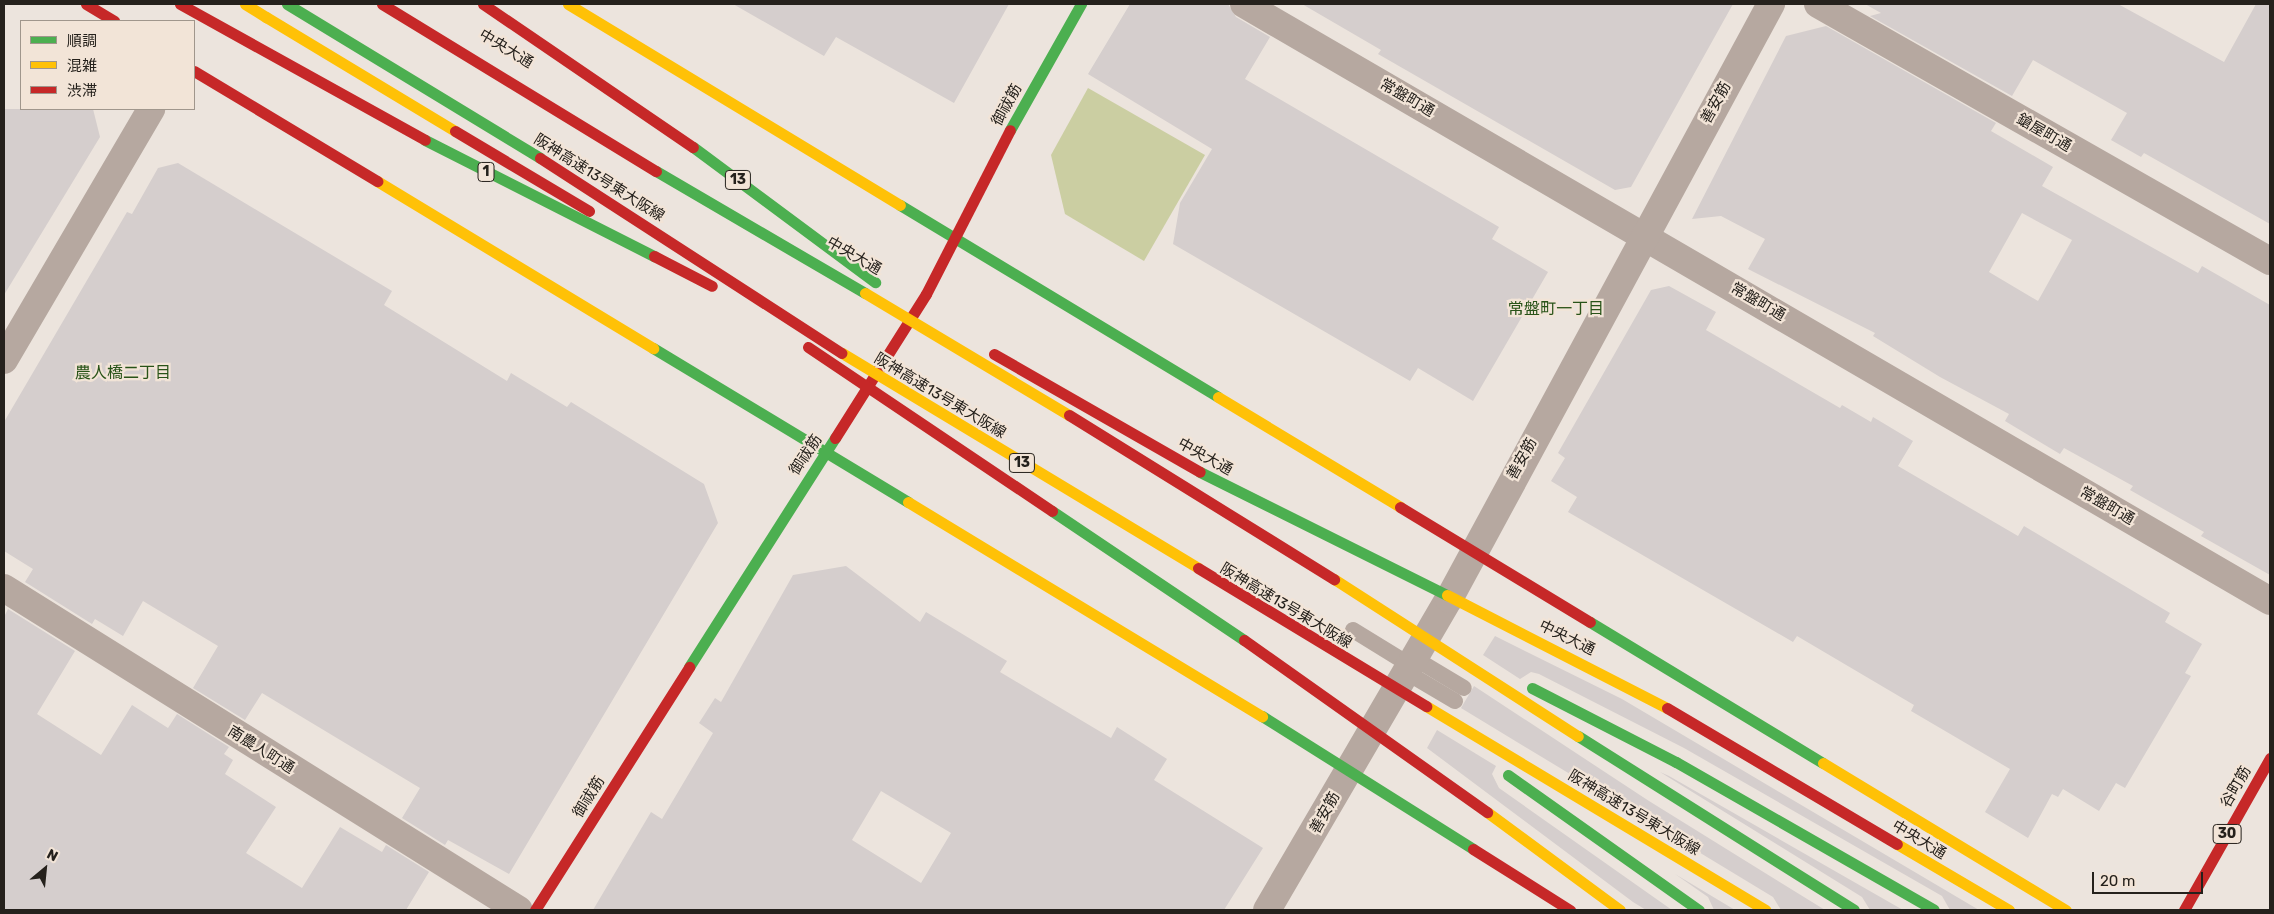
<!DOCTYPE html>
<meta charset="utf-8">
<style>
body{margin:0}
#map{position:relative;width:2274px;height:914px;overflow:hidden;background:#ece4dd;font-family:Rubik,"Noto Sans JP",sans-serif}
div>[style]{position:absolute}
.green>*{inset:0;background:#cbcea2}
.building>*{inset:0;background:#d5cecd}
.lane>*{height:16px;margin:-8px;padding:0 8px;transform-origin:8px;border-radius:8px;background:#b6a8a0}
.street>*{height:28px;margin:-14px;padding:0 14px;transform-origin:14px;border-radius:14px;background:#b6a8a0}
.fast>*{height:11px;margin:-5.5px;padding:0 5.5px;transform-origin:5.5px;border-radius:5.5px;background:#4caf50}
.slow>*{height:11px;margin:-5.5px;padding:0 5.5px;transform-origin:5.5px;border-radius:5.5px;background:#ffc107}
.jam>*{height:11px;margin:-5.5px;padding:0 5.5px;transform-origin:5.5px;border-radius:5.5px;background:#c62828}
.fast-bridge>*{height:11px;margin:-5.5px;padding:0 5.5px;transform-origin:5.5px;border-radius:5.5px;background:#4caf50}
.slow-bridge>*{height:11px;margin:-5.5px;padding:0 5.5px;transform-origin:5.5px;border-radius:5.5px;background:#ffc107}
.jam-bridge>*{height:11px;margin:-5.5px;padding:0 5.5px;transform-origin:5.5px;border-radius:5.5px;background:#c62828}
span{translate:-50% -50%;white-space:nowrap;text-align:center;line-height:1.15;-webkit-text-stroke:4.5px #f2e4d7;paint-order:stroke}
.shield-label span{padding:1px 4px;background:#f2e4d7;border:1px solid;border-radius:4px;-webkit-text-stroke-width:0}
.shield-label{font-size:14px;color:#25211c;font-weight:700}
.street-label{font-size:15px;color:#25211c}
.neighbourhood-label{font-size:16px;color:#285318}
.frame{position:absolute;inset:0;border:5px solid #25211c;pointer-events:none}
.legend{position:absolute;left:20px;top:20px;width:175px;height:90px;box-sizing:border-box;background:#f2e4d7;border:1px solid #a0968c;margin:0;padding:6px 9px;list-style:none;font-size:15px;color:#25211c}
.legend li{display:flex;align-items:center;gap:10px;height:25px}
.legend b{width:25px;border:1px solid #a0968c}
.north{position:absolute;left:20px;top:844px;width:50px;height:50px;-webkit-text-stroke:4px #f2e4d7;paint-order:stroke;rotate:28deg;font-size:14px;font-weight:700;line-height:20px;text-align:center;color:#25211c}
.north::after{content:'';display:block;margin:auto;width:18px;height:22px;background:#25211c;clip-path:polygon(50% 0,100% 100%,50% 72%,0 100%)}
.scale{position:absolute;left:2092px;top:872px;width:111px;height:22px;box-sizing:border-box;border:2px solid #25211c;border-top:0;padding-left:6px;font-size:15px;line-height:18px;white-space:nowrap;color:#25211c;-webkit-text-stroke:4px #f2e4d7;paint-order:stroke}
</style>
<div id="map">
<div class="green">
<div style="clip-path:polygon(1088px 88px,1205px 155px,1144px 261px,1065px 214px,1051px 155px)"></div>
</div>
<div class="building">
<div style="clip-path:polygon(733px 4px,1009px 4px,954px 103px,836px 37px,824px 56px)"></div>
<div style="clip-path:polygon(1130px 4px,1228px 4px,1236px 17px,1270px 37px,1245px 79px,1499px 227px,1492px 239px,1548px 272px,1473px 401px,1418px 368px,1410px 381px,1173px 244px,1180px 203px,1212px 149px,1088px 74px)"></div>
<div style="clip-path:polygon(1302px 4px,1733px 4px,1631px 187px,1615px 190px,1378px 54px,1381px 50px)"></div>
<div style="clip-path:polygon(1865px 4px,2118px 4px,2224px 62px,2256px 4px,2270px 4px,2270px 224px,2144px 153px,2141px 157px,2111px 140px,2127px 113px,2033px 60px,2012px 96px,1870px 16px,1881px 13px)"></div>
<div style="clip-path:polygon(evenodd,1826px 26px,1996px 123px,1991px 131px,2053px 167px,2042px 186px,2198px 273px,2202px 266px,2270px 305px,2270px 575px,2201px 536px,2204px 532px,2130px 490px,2133px 486px,2064px 448px,2060px 454px,2005px 421px,2009px 414px,1940px 377px,1873px 336px,1875px 333px,1748px 269px,1765px 239px,1721px 216px,1692px 219px,1786px 36px,1826px 26px,2022px 213px,2072px 240px,2038px 301px,1989px 272px,2022px 213px)"></div>
<div style="clip-path:polygon(4px 109px,93px 109px,100px 137px,4px 295px)"></div>
<div style="clip-path:polygon(178px 163px,392px 291px,384px 305px,507px 381px,511px 373px,567px 407px,571px 402px,704px 484px,718px 523px,509px 874px,448px 840px,445px 845px,402px 818px,420px 788px,262px 693px,245px 720px,193px 688px,218px 646px,143px 601px,123px 636px,95px 619px,92px 624px,25px 582px,33px 569px,4px 551px,4px 422px,127px 212px,132px 214px,158px 168px)"></div>
<div style="clip-path:polygon(1669px 286px,1716px 312px,1706px 330px,1840px 408px,1842px 405px,1871px 422px,1873px 417px,1913px 441px,1898px 466px,2018px 536px,2024px 526px,2170px 613px,2165px 622px,2202px 644px,2185px 673px,2191px 676px,2125px 788px,2116px 783px,2099px 811px,2063px 789px,2058px 797px,2052px 794px,2028px 838px,1985px 812px,2010px 769px,1911px 711px,1914px 705px,1797px 636px,1793px 642px,1568px 512px,1577px 497px,1551px 481px,1565px 458px,1558px 453px,1651px 290px)"></div>
<div style="clip-path:polygon(evenodd,846px 566px,920px 622px,926px 612px,1007px 661px,1000px 672px,1111px 738px,1117px 727px,1167px 759px,1154px 780px,1263px 848px,1224px 910px,593px 910px,651px 812px,662px 819px,713px 733px,699px 723px,715px 698px,721px 702px,793px 575px,846px 566px,881px 791px,951px 833px,921px 883px,852px 840px,881px 791px)"></div>
<div style="clip-path:polygon(8px 609px,75px 651px,37px 714px,101px 755px,132px 705px,168px 728px,177px 714px,229px 747px,224px 754px,233px 760px,225px 774px,276px 807px,246px 853px,302px 888px,340px 827px,382px 852px,386px 845px,429px 872px,406px 910px,4px 910px,4px 617px)"></div>
<div style="clip-path:polygon(1495px 636px,1622px 699px,1979px 910px,1950px 910px,1942px 896px,1684px 748px,1539px 674px,1531px 672px,1520px 679px,1483px 655px)"></div>
<div style="clip-path:polygon(1474px 686px,1649px 801px,1825px 910px,1781px 910px,1773px 897px,1461px 708px)"></div>
<div style="clip-path:polygon(1437px 730px,1496px 766px,1492px 774px,1499px 788px,1672px 910px,1646px 910px,1633px 902px,1427px 748px)"></div>
<div style="clip-path:polygon(1660px 772px,1669px 776px,1903px 910px,1870px 910px,1862px 897px)"></div>
<div style="clip-path:polygon(1675px 874px,1735px 910px,1714px 910px,1708px 897px)"></div>
</div>
<div class="lane">
<div style="left:1353px;top:630px;width:67px;rotate:31.6deg"></div>
<div style="left:1414px;top:658px;width:58px;rotate:31deg"></div>
<div style="left:1406px;top:672px;width:57px;rotate:30.6deg"></div>
</div>
<div class="street">
<div style="left:1244px;top:4px;width:1187px;rotate:30.19deg"></div>
<div style="left:1818px;top:4px;width:520px;rotate:29.62deg"></div>
<div style="left:4px;top:360px;width:291px;rotate:-59.6deg"></div>
<div style="left:4px;top:588px;width:607px;rotate:32.02deg"></div>
<div style="left:1267px;top:910px;width:360px;rotate:-59.7deg"></div>
<div style="left:1449px;top:599px;width:677px;rotate:-61.58deg"></div>
</div>
<div class="fast">
<div style="left:1010px;top:130px;width:145px;rotate:-60.6deg"></div>
<div style="left:900px;top:205px;width:371px;rotate:31.1deg"></div>
<div style="left:653px;top:348px;width:298px;rotate:31.1deg"></div>
<div style="left:1590px;top:622px;width:272px;rotate:31.2deg"></div>
<div style="left:689px;top:667px;width:272px;rotate:-57.5deg"></div>
<div style="left:1262px;top:716px;width:249px;rotate:32.2deg"></div>
</div>
<div class="slow">
<div style="left:245px;top:4px;width:25px;rotate:32deg"></div>
<div style="left:568px;top:4px;width:388px;rotate:31.2deg"></div>
<div style="left:377px;top:181px;width:323px;rotate:31.2deg"></div>
<div style="left:1218px;top:397px;width:213px;rotate:31.1deg"></div>
<div style="left:908px;top:502px;width:414px;rotate:31.2deg"></div>
<div style="left:1823px;top:763px;width:284px;rotate:31.2deg"></div>
</div>
<div class="jam">
<div style="left:86px;top:4px;width:33px;rotate:31deg"></div>
<div style="left:194px;top:71px;width:214px;rotate:31deg"></div>
<div style="left:835px;top:438px;width:170px;rotate:-57.7deg"></div>
<div style="left:926px;top:294px;width:184px;rotate:-62.9deg"></div>
<div style="left:1400px;top:507px;width:222px;rotate:31.2deg"></div>
<div style="left:1473px;top:849px;width:115px;rotate:32.2deg"></div>
<div style="left:535px;top:910px;width:288px;rotate:-57.6deg"></div>
<div style="left:2184px;top:910px;width:175px;rotate:-60.5deg"></div>
</div>
<div class="fast-bridge">
<div style="left:287px;top:4px;width:296px;rotate:31.3deg"></div>
<div style="left:425px;top:140px;width:257px;rotate:26.9deg"></div>
<div style="left:693px;top:147px;width:227px;rotate:36.6deg"></div>
<div style="left:656px;top:171px;width:242px;rotate:30.3deg"></div>
<div style="left:1200px;top:472px;width:276px;rotate:26.5deg"></div>
<div style="left:1052px;top:511px;width:231px;rotate:33.9deg"></div>
<div style="left:1532px;top:688px;width:162px;rotate:27.2deg"></div>
<div style="left:1676px;top:762px;width:297px;rotate:29.8deg"></div>
<div style="left:1578px;top:736px;width:326px;rotate:32.2deg"></div>
<div style="left:1508px;top:775px;width:234px;rotate:35.3deg"></div>
</div>
<div class="slow-bridge">
<div style="left:266px;top:17px;width:221px;rotate:31.1deg"></div>
<div style="left:865px;top:293px;width:238px;rotate:30.9deg"></div>
<div style="left:842px;top:353px;width:416px;rotate:31.1deg"></div>
<div style="left:1334px;top:579px;width:290px;rotate:32.8deg"></div>
<div style="left:1447px;top:595px;width:247px;rotate:27.2deg"></div>
<div style="left:1426px;top:706px;width:396px;rotate:31deg"></div>
<div style="left:1487px;top:812px;width:165px;rotate:36.4deg"></div>
<div style="left:1897px;top:844px;width:130px;rotate:30.5deg"></div>
</div>
<div class="jam-bridge">
<div style="left:180px;top:4px;width:280px;rotate:29deg"></div>
<div style="left:382px;top:4px;width:321px;rotate:31.4deg"></div>
<div style="left:483px;top:4px;width:254px;rotate:34.3deg"></div>
<div style="left:455px;top:131px;width:156px;rotate:30.8deg"></div>
<div style="left:540px;top:158px;width:359px;rotate:32.9deg"></div>
<div style="left:654px;top:256px;width:65px;rotate:27.3deg"></div>
<div style="left:808px;top:347px;width:294px;rotate:33.9deg"></div>
<div style="left:994px;top:354px;width:237px;rotate:29.8deg"></div>
<div style="left:1069px;top:415px;width:312px;rotate:31.8deg"></div>
<div style="left:1198px;top:568px;width:267px;rotate:31.2deg"></div>
<div style="left:1244px;top:640px;width:298px;rotate:35.3deg"></div>
<div style="left:1667px;top:708px;width:267px;rotate:30.6deg"></div>
</div>
<div class="shield-label">
<span style="left:486px;top:172px">1</span>
<span style="left:738px;top:180px">13</span>
<span style="left:1022px;top:463px">13</span>
<span style="left:2227px;top:834px">30</span>
</div>
<div class="street-label">
<span style="left:506px;top:49px;rotate:31deg">中央大通</span>
<span style="left:1407px;top:98px;rotate:30deg">常盤町通</span>
<span style="left:1716px;top:103px;rotate:-61deg">善安筋</span>
<span style="left:1007px;top:105px;rotate:-61deg">御祓筋</span>
<span style="left:2044px;top:133px;rotate:30deg">鎗屋町通</span>
<span style="left:599px;top:178px;rotate:32deg">阪神高速13号東大阪線</span>
<span style="left:854px;top:256px;rotate:30deg">中央大通</span>
<span style="left:1758px;top:302px;rotate:30deg">常盤町通</span>
<span style="left:940px;top:396px;rotate:31deg">阪神高速13号東大阪線</span>
<span style="left:806px;top:455px;rotate:-56deg">御祓筋</span>
<span style="left:1205px;top:457px;rotate:29deg">中央大通</span>
<span style="left:1522px;top:459px;rotate:-61deg">善安筋</span>
<span style="left:2107px;top:506px;rotate:30deg">常盤町通</span>
<span style="left:1286px;top:606px;rotate:31deg">阪神高速13号東大阪線</span>
<span style="left:1567px;top:638px;rotate:26deg">中央大通</span>
<span style="left:261px;top:750px;rotate:32deg">南農人町通</span>
<span style="left:2236px;top:787px;rotate:-60deg">谷町筋</span>
<span style="left:589px;top:797px;rotate:-58deg">御祓筋</span>
<span style="left:1325px;top:813px;rotate:-61deg">善安筋</span>
<span style="left:1634px;top:813px;rotate:31deg">阪神高速13号東大阪線</span>
<span style="left:1919px;top:840px;rotate:31deg">中央大通</span>
</div>
<div class="neighbourhood-label">
<span style="left:1556px;top:309px">常盤町一丁目</span>
<span style="left:123px;top:373px">農人橋二丁目</span>
</div>
<div class="frame"></div>
<ul class="legend">
<li><b style="height:6px;background:#4caf50"></b>順調</li>
<li><b style="height:6px;background:#ffc107"></b>混雑</li>
<li><b style="height:6px;background:#c62828"></b>渋滞</li>
</ul>
<div class="north">N</div>
<div class="scale">20 m</div>
</div>
